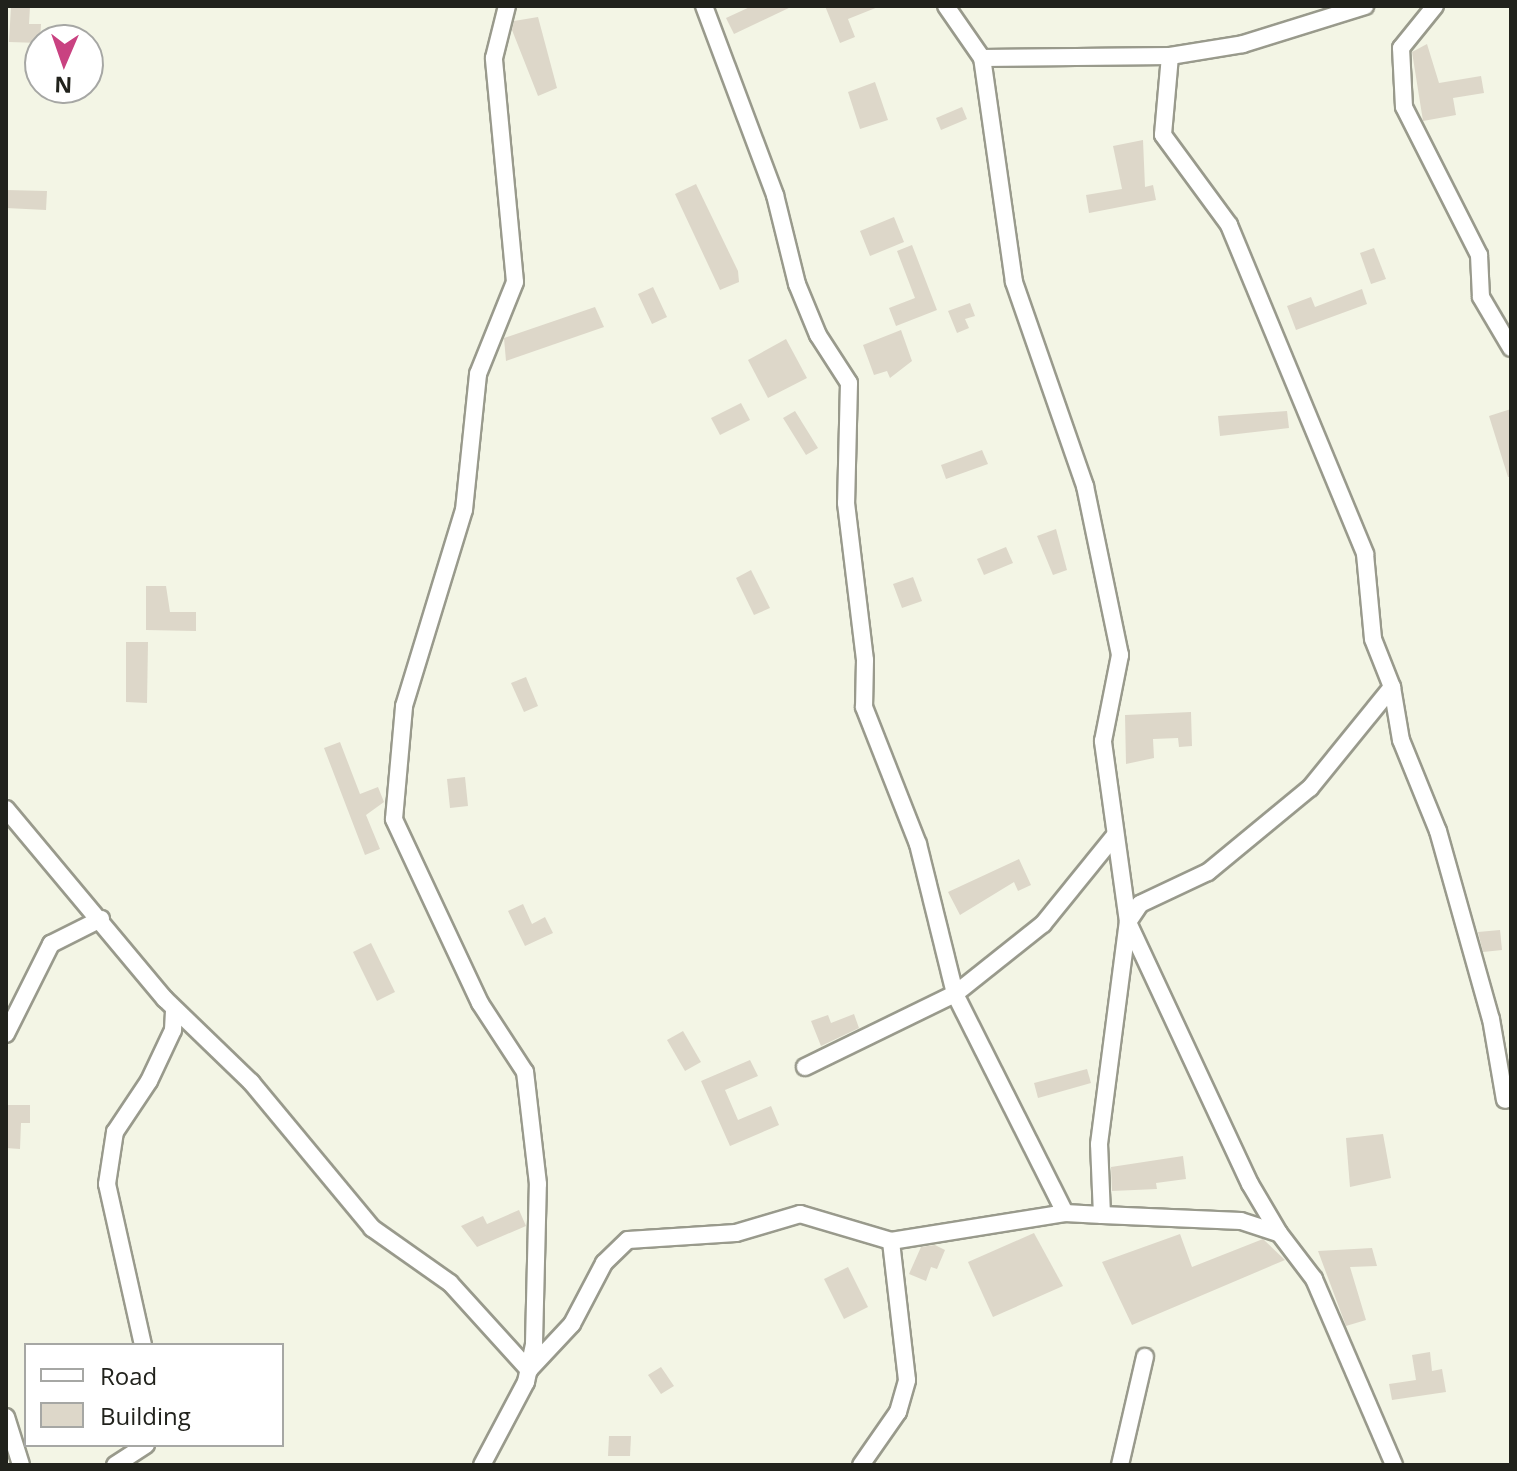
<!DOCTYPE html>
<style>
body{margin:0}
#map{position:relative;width:1517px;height:1471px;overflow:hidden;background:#f3f5e5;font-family:"Open Sans",sans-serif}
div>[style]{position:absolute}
.building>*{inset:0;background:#ddd7c9}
.roads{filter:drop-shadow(2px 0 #999a8c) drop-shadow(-2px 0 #999a8c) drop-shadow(0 2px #999a8c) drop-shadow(0 -2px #999a8c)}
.minor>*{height:16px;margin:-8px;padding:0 8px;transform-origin:8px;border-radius:8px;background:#fff}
span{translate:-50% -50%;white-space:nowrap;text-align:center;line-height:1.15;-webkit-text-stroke:6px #fff;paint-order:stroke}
.frame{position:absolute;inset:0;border:8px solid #21221c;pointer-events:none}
.legend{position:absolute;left:24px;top:1343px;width:260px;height:104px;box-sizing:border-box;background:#fff;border:2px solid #a6a7a4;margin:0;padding:10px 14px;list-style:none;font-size:24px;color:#21221c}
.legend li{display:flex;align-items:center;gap:16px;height:40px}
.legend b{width:40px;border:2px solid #a6a7a4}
.north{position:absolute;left:24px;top:24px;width:80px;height:80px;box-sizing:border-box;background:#fff;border:2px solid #a6a7a4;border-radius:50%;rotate:182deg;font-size:22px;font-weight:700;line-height:32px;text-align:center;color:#21221c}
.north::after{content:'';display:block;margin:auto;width:28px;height:36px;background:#c94281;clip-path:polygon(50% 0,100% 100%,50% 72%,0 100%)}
</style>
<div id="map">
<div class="building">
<div style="clip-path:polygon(11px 6px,30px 7px,29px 24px,41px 24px,40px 43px,9px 42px)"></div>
<div style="clip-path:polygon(752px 6px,793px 6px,734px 34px,726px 18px)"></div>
<div style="clip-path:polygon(825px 6px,877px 6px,878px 7px,848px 19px,855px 37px,840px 43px)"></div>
<div style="clip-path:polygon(538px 17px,557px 88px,538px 96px,512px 30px,514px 21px)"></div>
<div style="clip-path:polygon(1427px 44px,1439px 83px,1481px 76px,1484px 93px,1453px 98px,1456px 115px,1423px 121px,1412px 52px)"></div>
<div style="clip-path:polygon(875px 82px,888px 120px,860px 129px,848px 92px)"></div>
<div style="clip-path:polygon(962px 107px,967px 119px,941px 130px,936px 118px)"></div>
<div style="clip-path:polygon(1143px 140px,1145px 187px,1153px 185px,1156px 200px,1089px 213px,1086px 195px,1122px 189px,1113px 146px)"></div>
<div style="clip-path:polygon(696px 184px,738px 271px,739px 282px,720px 290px,675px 194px)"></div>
<div style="clip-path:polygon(6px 190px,47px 191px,46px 210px,6px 208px)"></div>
<div style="clip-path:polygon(894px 217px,904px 242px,870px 256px,860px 231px)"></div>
<div style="clip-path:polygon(912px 245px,937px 310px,896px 326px,889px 308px,915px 298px,897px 251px)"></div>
<div style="clip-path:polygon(1374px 248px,1386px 279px,1371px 284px,1360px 253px)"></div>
<div style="clip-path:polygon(653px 287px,667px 317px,652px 324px,638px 294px)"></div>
<div style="clip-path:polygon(1362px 289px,1367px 304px,1296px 330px,1287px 306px,1311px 297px,1315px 307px)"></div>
<div style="clip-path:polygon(970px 303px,975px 316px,965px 319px,969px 328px,957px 333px,948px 311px)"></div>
<div style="clip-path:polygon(595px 307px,604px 327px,506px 361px,504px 338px)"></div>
<div style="clip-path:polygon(901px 330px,912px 361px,890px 378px,887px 371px,874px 375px,863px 345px)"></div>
<div style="clip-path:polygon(786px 339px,807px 378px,768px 398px,748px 360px)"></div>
<div style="clip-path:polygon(741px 403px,750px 420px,720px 435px,711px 418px)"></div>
<div style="clip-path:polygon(1511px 409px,1511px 477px,1508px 477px,1489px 416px)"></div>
<div style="clip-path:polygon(795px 411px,818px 448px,806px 455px,783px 418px)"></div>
<div style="clip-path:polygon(1287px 411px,1289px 428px,1220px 436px,1218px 416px)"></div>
<div style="clip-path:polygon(982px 450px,988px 464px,946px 479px,941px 465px)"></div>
<div style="clip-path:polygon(1056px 529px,1067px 570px,1053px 575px,1037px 536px)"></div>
<div style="clip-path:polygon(1006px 547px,1013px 563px,984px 575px,977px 559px)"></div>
<div style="clip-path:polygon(751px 570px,770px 608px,754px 615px,736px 578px)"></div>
<div style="clip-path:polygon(913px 577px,922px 601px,902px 608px,893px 584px)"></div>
<div style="clip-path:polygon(146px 586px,166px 586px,170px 612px,196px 612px,196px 631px,146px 630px)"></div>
<div style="clip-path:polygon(126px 642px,148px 642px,147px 703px,126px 702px)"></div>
<div style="clip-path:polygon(526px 677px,538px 706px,524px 712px,511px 683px)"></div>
<div style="clip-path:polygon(1191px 712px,1192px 746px,1179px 747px,1178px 738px,1153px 739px,1154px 758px,1126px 764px,1125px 715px)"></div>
<div style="clip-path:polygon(340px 742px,360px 794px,378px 787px,384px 802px,366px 815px,380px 849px,365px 855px,324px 748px)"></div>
<div style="clip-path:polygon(465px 777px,468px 806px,450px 808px,447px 779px)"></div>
<div style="clip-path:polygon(1019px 859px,1031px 885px,1018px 891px,1014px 882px,960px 915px,948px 892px)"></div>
<div style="clip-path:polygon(523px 904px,532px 924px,545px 917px,553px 933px,525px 946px,508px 911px)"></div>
<div style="clip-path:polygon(1500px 930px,1502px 950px,1483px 952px,1478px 932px)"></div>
<div style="clip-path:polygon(371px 943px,395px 992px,377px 1001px,353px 952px)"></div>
<div style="clip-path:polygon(854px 1014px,859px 1028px,821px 1046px,811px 1021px,828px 1015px,831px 1023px)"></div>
<div style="clip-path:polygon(683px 1031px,701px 1062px,685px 1071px,667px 1040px)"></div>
<div style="clip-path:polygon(750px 1060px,758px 1076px,725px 1090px,738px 1120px,771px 1106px,779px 1125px,730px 1146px,701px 1081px)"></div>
<div style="clip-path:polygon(1087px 1069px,1091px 1083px,1038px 1098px,1034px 1083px)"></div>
<div style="clip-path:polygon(6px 1105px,30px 1105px,30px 1123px,21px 1123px,20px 1149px,6px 1148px)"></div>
<div style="clip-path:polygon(1383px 1134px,1391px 1178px,1350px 1187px,1346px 1138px)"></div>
<div style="clip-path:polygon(1183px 1156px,1186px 1179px,1156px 1183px,1157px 1189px,1112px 1191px,1111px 1167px)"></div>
<div style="clip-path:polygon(519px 1210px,526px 1226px,477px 1247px,461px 1226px,483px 1216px,487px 1224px)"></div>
<div style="clip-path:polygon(1034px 1233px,1063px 1286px,993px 1317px,968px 1262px)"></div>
<div style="clip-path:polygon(1180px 1234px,1192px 1267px,1263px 1239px,1285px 1260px,1132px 1325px,1102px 1262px)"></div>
<div style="clip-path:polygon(935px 1245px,945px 1250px,937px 1269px,931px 1267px,926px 1281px,909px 1274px,921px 1247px)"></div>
<div style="clip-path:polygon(1372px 1248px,1377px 1266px,1350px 1267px,1366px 1320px,1346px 1326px,1318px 1251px)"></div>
<div style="clip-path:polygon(848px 1267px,868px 1307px,844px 1319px,824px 1279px)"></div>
<div style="clip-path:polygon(1430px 1352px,1432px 1371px,1442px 1369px,1446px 1392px,1392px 1400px,1389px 1384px,1416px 1380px,1412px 1355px)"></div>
<div style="clip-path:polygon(661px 1367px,674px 1386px,661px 1394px,648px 1375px)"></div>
<div style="clip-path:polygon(609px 1436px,631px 1436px,630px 1456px,608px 1456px)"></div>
</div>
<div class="roads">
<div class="minor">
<div style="left:704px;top:6px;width:202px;rotate:69.4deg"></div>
<div style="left:775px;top:195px;width:92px;rotate:76.1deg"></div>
<div style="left:797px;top:284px;width:55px;rotate:67.6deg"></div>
<div style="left:818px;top:335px;width:57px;rotate:57.1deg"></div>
<div style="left:849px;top:383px;width:120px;rotate:91.4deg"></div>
<div style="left:846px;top:503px;width:158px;rotate:83.1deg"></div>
<div style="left:865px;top:660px;width:47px;rotate:91.2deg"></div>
<div style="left:864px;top:707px;width:147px;rotate:68.5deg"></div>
<div style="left:918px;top:844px;width:154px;rotate:76.1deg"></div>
<div style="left:955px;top:994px;width:245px;rotate:63.3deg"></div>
<div style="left:1435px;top:6px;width:54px;rotate:129deg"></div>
<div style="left:1401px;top:48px;width:59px;rotate:87.1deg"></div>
<div style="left:1404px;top:107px;width:166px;rotate:63.1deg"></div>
<div style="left:1479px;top:255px;width:42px;rotate:87.3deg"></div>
<div style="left:1481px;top:297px;width:59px;rotate:59.5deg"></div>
<div style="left:1170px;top:56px;width:79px;rotate:95.1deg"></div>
<div style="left:1163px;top:135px;width:112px;rotate:53.7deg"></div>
<div style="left:1229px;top:225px;width:356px;rotate:67.5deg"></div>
<div style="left:1365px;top:554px;width:85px;rotate:84.6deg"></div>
<div style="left:1373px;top:639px;width:52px;rotate:68.4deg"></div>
<div style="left:1392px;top:687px;width:54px;rotate:80.4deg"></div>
<div style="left:1401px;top:740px;width:98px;rotate:67.9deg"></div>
<div style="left:1438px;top:831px;width:195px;rotate:74.3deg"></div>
<div style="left:1491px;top:1019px;width:82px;rotate:80.2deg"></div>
<div style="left:982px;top:58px;width:188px;rotate:-0.6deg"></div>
<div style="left:1170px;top:56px;width:74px;rotate:-9.3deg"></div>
<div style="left:1243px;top:44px;width:128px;rotate:-17.3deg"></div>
<div style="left:6px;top:809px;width:248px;rotate:50.1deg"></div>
<div style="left:165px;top:999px;width:120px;rotate:44deg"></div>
<div style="left:251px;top:1082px;width:190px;rotate:50.3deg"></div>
<div style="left:372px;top:1228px;width:95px;rotate:35.2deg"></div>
<div style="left:450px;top:1283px;width:118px;rotate:47.8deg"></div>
<div style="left:529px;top:1370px;width:63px;rotate:-46.9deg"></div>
<div style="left:572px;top:1324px;width:69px;rotate:-62.3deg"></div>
<div style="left:604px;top:1263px;width:33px;rotate:-44deg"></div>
<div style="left:628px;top:1240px;width:108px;rotate:-3.7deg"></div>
<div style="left:736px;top:1233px;width:67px;rotate:-16.5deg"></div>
<div style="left:800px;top:1214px;width:95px;rotate:16.5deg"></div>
<div style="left:6px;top:1034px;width:101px;rotate:-63.4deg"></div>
<div style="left:51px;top:944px;width:56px;rotate:-26.6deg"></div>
<div style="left:805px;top:1067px;width:167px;rotate:-26deg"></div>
<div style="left:955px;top:994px;width:112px;rotate:-38.5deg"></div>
<div style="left:1043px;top:924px;width:114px;rotate:-51deg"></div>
<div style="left:1102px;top:1215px;width:139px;rotate:2.5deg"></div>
<div style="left:1241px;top:1221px;width:40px;rotate:18deg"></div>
<div style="left:1279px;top:1233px;width:58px;rotate:52.7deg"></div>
<div style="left:1314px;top:1279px;width:202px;rotate:66.7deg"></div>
<div style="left:1279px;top:1233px;width:57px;rotate:-120.6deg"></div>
<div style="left:1250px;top:1184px;width:289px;rotate:-115deg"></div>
<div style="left:1128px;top:922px;width:22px;rotate:-56deg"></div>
<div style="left:1140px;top:904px;width:75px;rotate:-25.2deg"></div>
<div style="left:1208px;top:872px;width:132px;rotate:-39.5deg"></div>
<div style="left:1310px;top:788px;width:130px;rotate:-50.9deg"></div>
<div style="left:143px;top:1345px;width:165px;rotate:-102.6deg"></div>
<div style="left:107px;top:1184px;width:53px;rotate:-81.3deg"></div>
<div style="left:115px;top:1132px;width:61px;rotate:-56.3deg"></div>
<div style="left:149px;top:1081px;width:56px;rotate:-64.8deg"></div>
<div style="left:173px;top:1030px;width:21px;rotate:-87deg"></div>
<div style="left:6px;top:1417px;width:50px;rotate:72.6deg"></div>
<div style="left:115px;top:1465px;width:37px;rotate:-33deg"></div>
<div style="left:482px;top:1465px;width:94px;rotate:-62.1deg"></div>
<div style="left:526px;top:1382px;width:40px;rotate:-78deg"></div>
<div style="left:534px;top:1343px;width:159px;rotate:-88.6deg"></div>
<div style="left:538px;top:1184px;width:113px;rotate:-96.6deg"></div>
<div style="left:525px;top:1072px;width:82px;rotate:-123.1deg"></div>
<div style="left:480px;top:1003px;width:203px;rotate:-115.1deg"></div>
<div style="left:394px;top:819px;width:113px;rotate:-84.9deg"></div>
<div style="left:404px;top:706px;width:205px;rotate:-73deg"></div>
<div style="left:464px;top:510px;width:137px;rotate:-84.1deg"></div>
<div style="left:478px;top:374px;width:99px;rotate:-68.1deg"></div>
<div style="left:515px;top:282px;width:225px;rotate:-95.4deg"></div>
<div style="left:494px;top:58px;width:54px;rotate:-76deg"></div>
<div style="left:861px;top:1465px;width:65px;rotate:-55.1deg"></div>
<div style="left:898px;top:1412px;width:33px;rotate:-74deg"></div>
<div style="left:907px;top:1380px;width:140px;rotate:-96.6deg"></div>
<div style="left:891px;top:1241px;width:176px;rotate:-9.1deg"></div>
<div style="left:1065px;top:1213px;width:37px;rotate:3deg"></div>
<div style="left:1102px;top:1215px;width:71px;rotate:-92.4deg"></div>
<div style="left:1099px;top:1144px;width:224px;rotate:-82.6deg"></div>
<div style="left:1128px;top:922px;width:183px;rotate:-97.9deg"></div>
<div style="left:1103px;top:741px;width:88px;rotate:-78.8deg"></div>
<div style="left:1120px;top:655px;width:173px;rotate:-101.7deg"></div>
<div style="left:1085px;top:486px;width:216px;rotate:-109.2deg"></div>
<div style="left:1014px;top:282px;width:226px;rotate:-98.1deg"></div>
<div style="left:982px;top:58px;width:63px;rotate:-124.7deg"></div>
<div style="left:1120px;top:1465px;width:111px;rotate:-77deg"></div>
</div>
</div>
<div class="frame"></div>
<ul class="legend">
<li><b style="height:10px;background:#fff"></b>Road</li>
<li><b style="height:22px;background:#ddd7c9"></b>Building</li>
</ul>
<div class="north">N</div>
</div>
